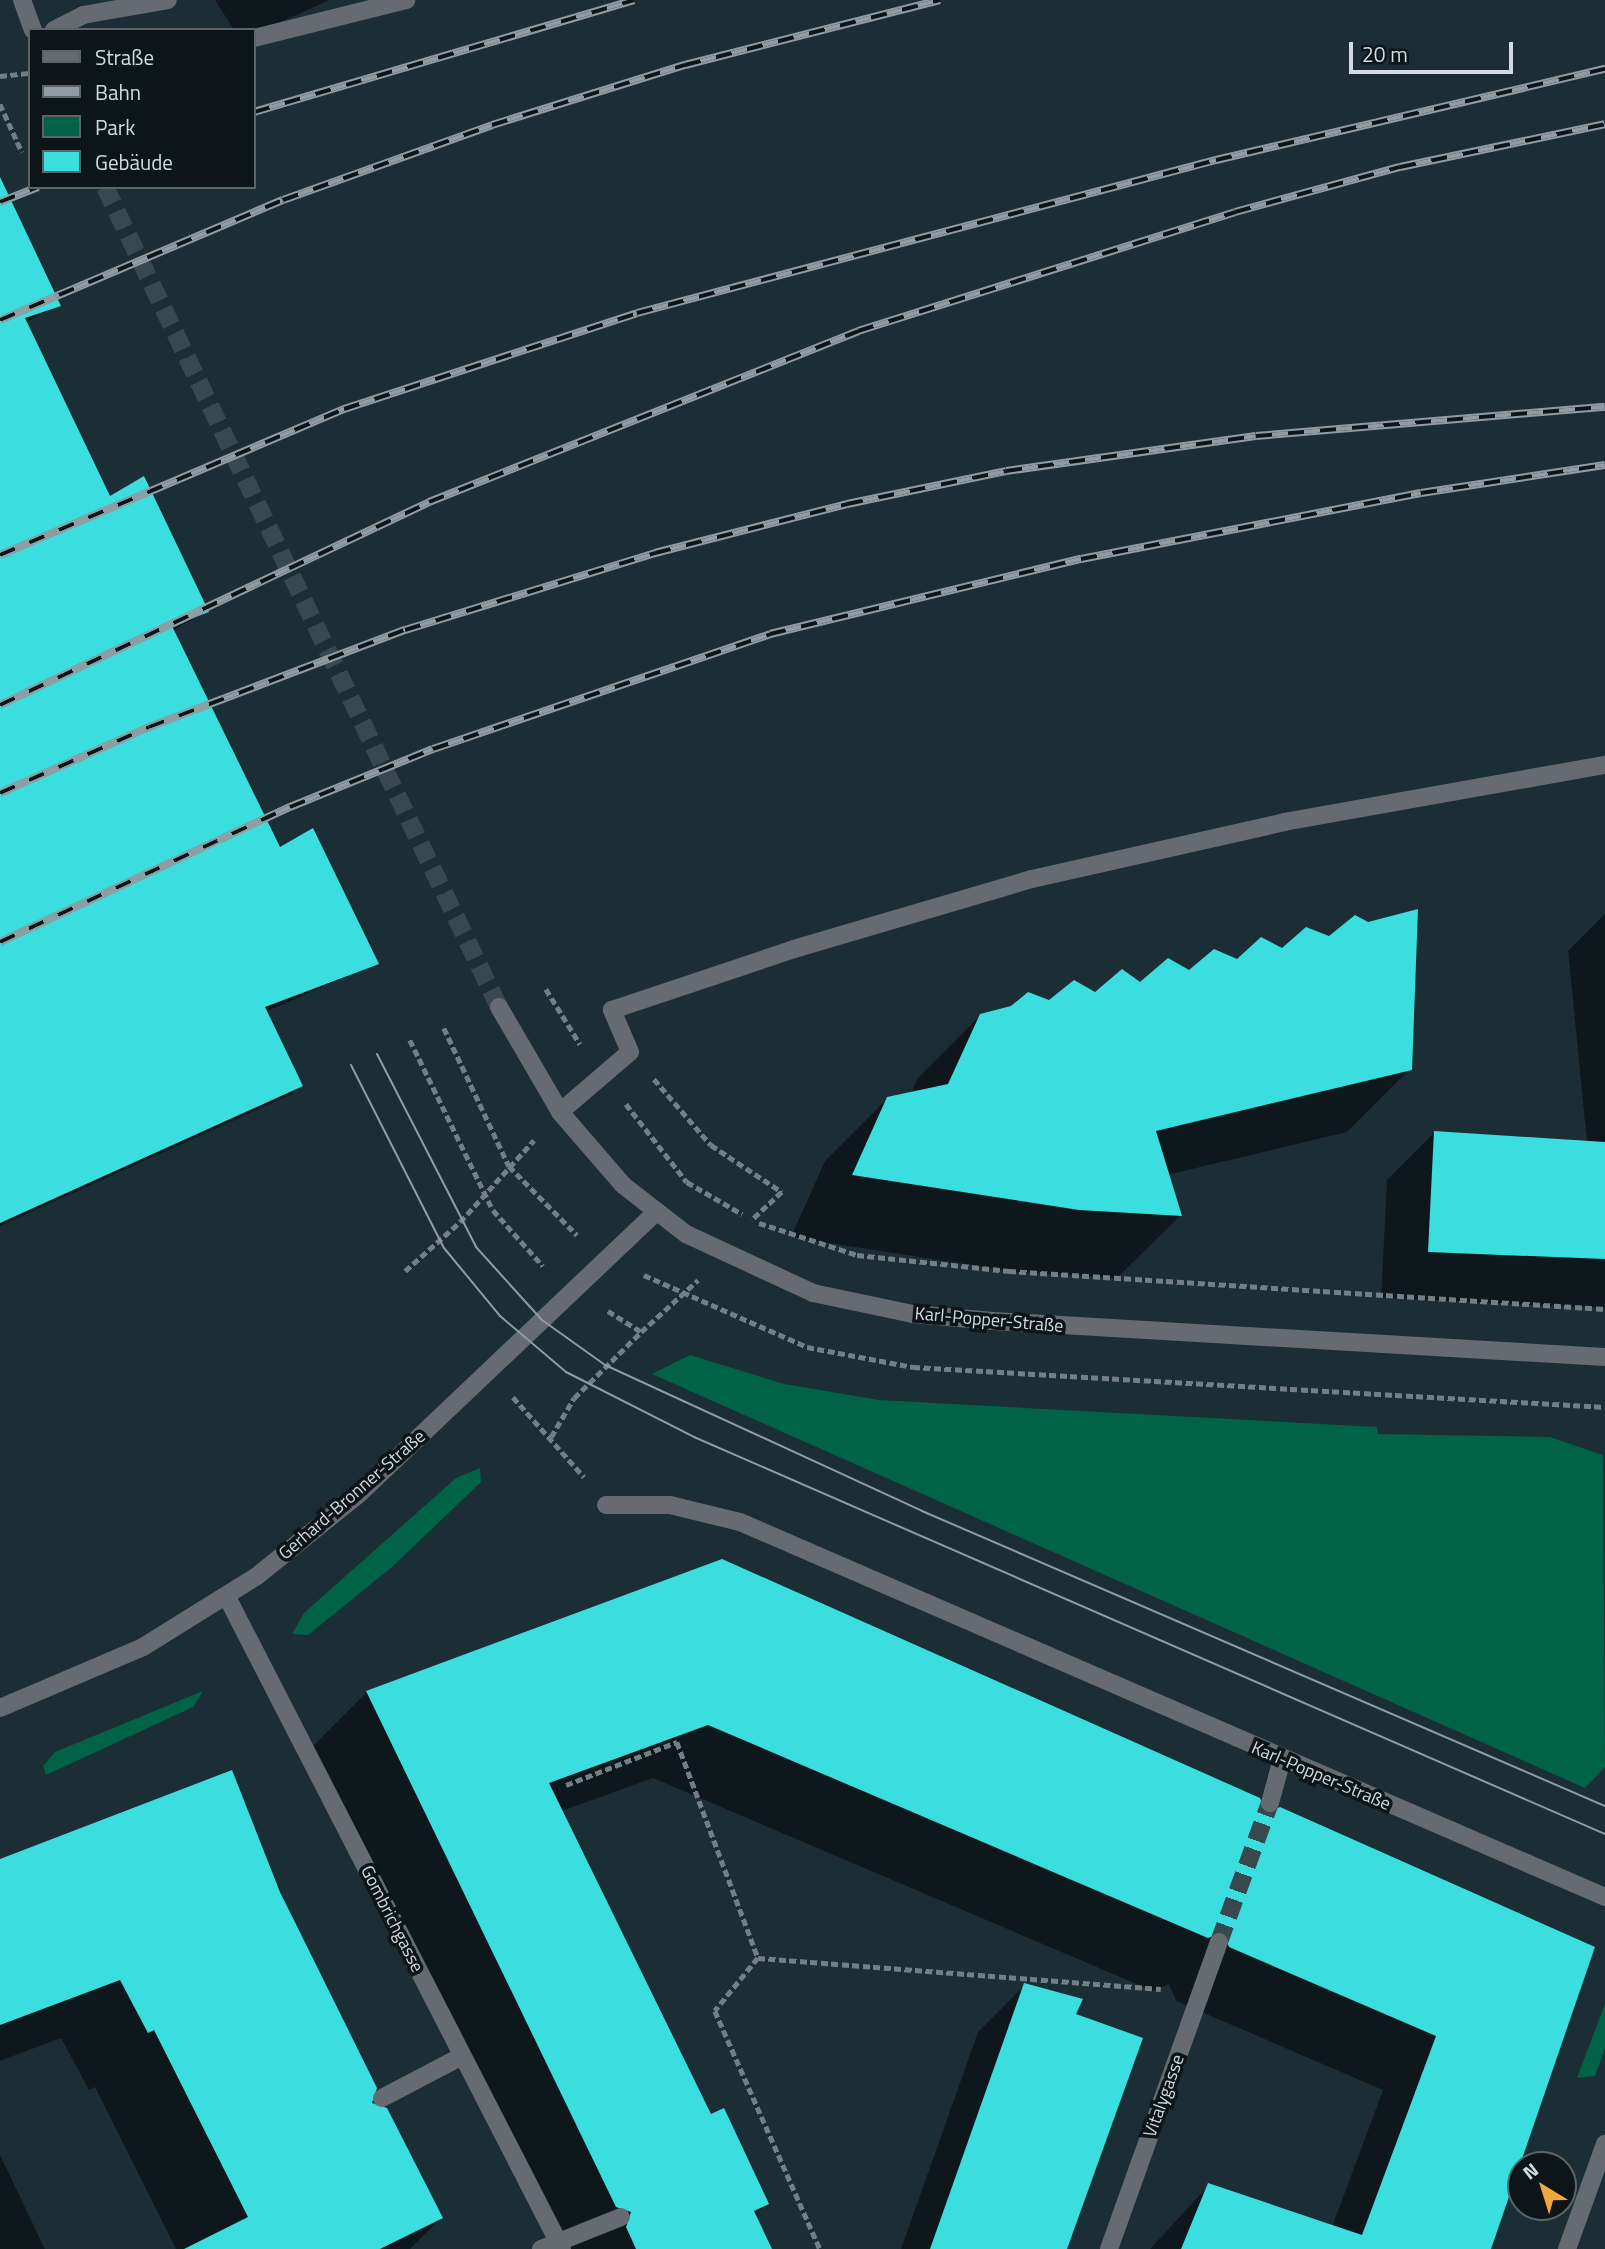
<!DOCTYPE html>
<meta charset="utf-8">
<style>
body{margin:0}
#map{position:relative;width:1605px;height:2249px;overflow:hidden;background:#1c2e35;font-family:"Titillium Web",sans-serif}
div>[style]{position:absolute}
.green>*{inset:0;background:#006345}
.shadow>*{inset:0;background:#0007}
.building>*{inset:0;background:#3adede}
.minor-tunnel>*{height:18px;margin-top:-9px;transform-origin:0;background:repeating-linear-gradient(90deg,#37484f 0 18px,transparent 0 27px)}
.path>*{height:4.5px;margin-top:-2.25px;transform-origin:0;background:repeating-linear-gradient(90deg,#728086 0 7px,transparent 0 10.5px)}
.minor>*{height:18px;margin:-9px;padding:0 9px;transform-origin:9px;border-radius:9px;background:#666b71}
.tram>*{height:2px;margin:-1px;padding:0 1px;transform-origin:1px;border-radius:1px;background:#8f9ca2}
.rail>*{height:8px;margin-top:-4px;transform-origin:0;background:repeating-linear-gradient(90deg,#0d1518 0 16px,#8f9ca2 0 32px);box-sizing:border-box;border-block:2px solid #8f9ca2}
span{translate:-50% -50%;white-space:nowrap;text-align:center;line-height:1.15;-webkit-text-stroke:7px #0d1518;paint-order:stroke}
.street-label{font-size:18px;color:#d1dbe0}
.legend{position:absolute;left:28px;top:28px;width:228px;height:161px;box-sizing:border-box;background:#0d1518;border:2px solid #5b6468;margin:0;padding:9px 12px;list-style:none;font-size:21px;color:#d1dbe0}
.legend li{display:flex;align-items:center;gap:14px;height:35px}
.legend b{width:35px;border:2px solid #5b6468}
.north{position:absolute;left:1507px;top:2151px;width:70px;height:70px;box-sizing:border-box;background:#0d1518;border:2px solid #5b6468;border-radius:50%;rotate:322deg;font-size:19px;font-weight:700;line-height:28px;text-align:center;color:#d1dbe0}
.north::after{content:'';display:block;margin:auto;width:24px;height:32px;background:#efa73e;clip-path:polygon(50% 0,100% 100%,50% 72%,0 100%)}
.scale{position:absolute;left:1349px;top:42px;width:164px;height:32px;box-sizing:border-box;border:4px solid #d1dbe0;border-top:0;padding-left:9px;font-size:21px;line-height:24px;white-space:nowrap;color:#d1dbe0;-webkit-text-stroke:5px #0d1518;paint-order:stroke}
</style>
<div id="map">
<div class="green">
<div style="clip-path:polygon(690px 1355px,784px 1384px,879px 1400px,1377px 1427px,1378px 1434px,1550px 1437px,1603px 1455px,1605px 1767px,1585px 1788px,652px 1374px)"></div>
<div style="clip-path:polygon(480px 1468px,481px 1482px,392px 1567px,308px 1635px,292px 1634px,304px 1613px,456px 1478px)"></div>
<div style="clip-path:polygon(203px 1691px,193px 1707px,46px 1775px,43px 1766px,55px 1752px)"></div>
<div style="clip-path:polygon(1605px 2004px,1605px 2048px,1595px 2076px,1577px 2078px)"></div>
</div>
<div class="shadow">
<div style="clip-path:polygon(215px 0,330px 0,254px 34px,234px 30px)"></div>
<div style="clip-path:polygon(0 181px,59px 305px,25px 323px,109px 498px,207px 612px,173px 630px,279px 850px,377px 963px,265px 1012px,301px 1085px,292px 1094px,0 1226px)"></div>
<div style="clip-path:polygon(1605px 914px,1605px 1308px,1381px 1298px,1387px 1180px,1434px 1133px,1587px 1142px,1568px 951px)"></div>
<div style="clip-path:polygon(1189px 972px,1410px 1069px,1347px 1132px,1167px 1175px,1180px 1216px,1117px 1278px,1016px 1272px,791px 1237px,825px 1161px,888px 1098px,911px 1093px,918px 1078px,981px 1015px)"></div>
<div style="clip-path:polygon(722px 1561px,1265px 1816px,1593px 1948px,1485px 2249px,1150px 2249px,1209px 2185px,1332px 2227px,1383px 2090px,1176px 2001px,1169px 1984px,1153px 1991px,653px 1778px,562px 1811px,710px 2116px,767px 2204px,754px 2216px,770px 2249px,557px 2249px,313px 1746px,367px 1692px)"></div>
<div style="clip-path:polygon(231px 1772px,369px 2104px,441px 2218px,410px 2249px,176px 2249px,95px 2087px,89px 2090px,61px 2038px,0 2061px,0 1859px)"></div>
<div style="clip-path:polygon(1025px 1985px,1073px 2015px,1065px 2249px,901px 2249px,978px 2032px)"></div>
<div style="clip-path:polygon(0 2155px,45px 2249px,0 2249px)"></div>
</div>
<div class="building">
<div style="clip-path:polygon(0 177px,61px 306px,25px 318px,110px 496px,144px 476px,209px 612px,172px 626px,280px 847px,313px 828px,379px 964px,265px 1007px,303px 1086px,0 1223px)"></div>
<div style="clip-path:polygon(1418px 909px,1412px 1070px,1156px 1131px,1182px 1216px,1079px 1210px,852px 1175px,887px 1097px,948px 1084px,980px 1014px,1011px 1006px,1028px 992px,1049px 1000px,1074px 980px,1095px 992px,1122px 969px,1140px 982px,1168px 958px,1189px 970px,1214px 949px,1237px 959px,1261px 937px,1282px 948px,1306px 927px,1329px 936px,1355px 915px,1368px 922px)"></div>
<div style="clip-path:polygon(1434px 1131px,1605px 1142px,1605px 1259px,1428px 1252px)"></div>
<div style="clip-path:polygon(722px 1559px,1260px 1798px,1266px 1814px,1280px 1807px,1595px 1947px,1491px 2249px,1181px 2249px,1208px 2183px,1362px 2235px,1436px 2036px,1229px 1947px,1223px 1932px,1208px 1938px,708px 1725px,549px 1783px,711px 2114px,724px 2108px,769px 2204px,754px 2211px,772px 2249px,636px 2249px,626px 2227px,631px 2212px,616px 2207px,366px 1691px)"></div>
<div style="clip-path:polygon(232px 1770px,280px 1892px,377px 2088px,372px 2103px,387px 2108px,443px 2218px,380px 2249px,184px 2249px,248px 2217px,154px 2030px,148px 2033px,120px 1980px,0 2025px,0 1859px)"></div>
<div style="clip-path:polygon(1024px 1983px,1083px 1999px,1076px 2014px,1143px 2038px,1067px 2249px,930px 2249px)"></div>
</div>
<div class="minor-tunnel">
<div style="left:105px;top:187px;width:910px;rotate:64.34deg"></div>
<div style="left:1219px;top:1942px;width:148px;rotate:-69.9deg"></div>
</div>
<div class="path">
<div style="left:0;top:76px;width:30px;rotate:-6deg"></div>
<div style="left:0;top:104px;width:53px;rotate:65.4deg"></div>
<div style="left:546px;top:989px;width:65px;rotate:58.3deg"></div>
<div style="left:444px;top:1028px;width:153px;rotate:64.8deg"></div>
<div style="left:509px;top:1166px;width:97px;rotate:45.4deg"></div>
<div style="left:410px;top:1040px;width:189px;rotate:64deg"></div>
<div style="left:493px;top:1210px;width:75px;rotate:48.2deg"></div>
<div style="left:654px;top:1079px;width:87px;rotate:49.2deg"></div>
<div style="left:711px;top:1145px;width:85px;rotate:33.5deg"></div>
<div style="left:782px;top:1192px;width:42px;rotate:136.9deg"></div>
<div style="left:626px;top:1104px;width:99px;rotate:52deg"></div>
<div style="left:687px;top:1182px;width:64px;rotate:30.2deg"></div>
<div style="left:759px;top:1223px;width:103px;rotate:18.1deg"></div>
<div style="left:857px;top:1255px;width:153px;rotate:6deg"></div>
<div style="left:1009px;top:1271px;width:597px;rotate:3.65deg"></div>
<div style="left:405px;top:1271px;width:74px;rotate:-41.7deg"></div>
<div style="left:460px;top:1222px;width:110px;rotate:-47.9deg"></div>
<div style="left:644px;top:1275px;width:178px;rotate:23.8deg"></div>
<div style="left:807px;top:1347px;width:108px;rotate:10.7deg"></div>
<div style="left:913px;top:1367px;width:693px;rotate:3.31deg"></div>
<div style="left:608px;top:1311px;width:39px;rotate:32deg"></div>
<div style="left:641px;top:1332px;width:77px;rotate:-42.4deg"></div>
<div style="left:513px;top:1397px;width:107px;rotate:48.4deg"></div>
<div style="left:551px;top:1437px;width:45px;rotate:-59.5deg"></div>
<div style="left:574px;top:1398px;width:94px;rotate:-44.6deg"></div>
<div style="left:566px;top:1785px;width:119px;rotate:-21.2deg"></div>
<div style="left:677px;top:1742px;width:231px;rotate:69.4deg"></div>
<div style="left:758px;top:1958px;width:404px;rotate:4.4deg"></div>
<div style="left:758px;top:1958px;width:68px;rotate:129.1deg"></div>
<div style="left:715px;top:2011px;width:260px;rotate:66.2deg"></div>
</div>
<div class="minor">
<div style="left:22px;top:0;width:32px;rotate:70deg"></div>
<div style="left:54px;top:30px;width:33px;rotate:-27deg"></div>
<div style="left:83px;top:15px;width:86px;rotate:-10deg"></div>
<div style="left:254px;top:38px;width:157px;rotate:-14deg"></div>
<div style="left:499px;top:1007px;width:121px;rotate:59.8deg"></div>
<div style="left:560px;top:1112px;width:96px;rotate:49.2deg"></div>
<div style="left:623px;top:1185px;width:80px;rotate:37.9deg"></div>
<div style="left:686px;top:1234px;width:140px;rotate:24.9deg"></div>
<div style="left:813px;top:1293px;width:102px;rotate:11.9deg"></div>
<div style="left:913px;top:1314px;width:80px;rotate:5deg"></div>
<div style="left:993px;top:1321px;width:613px;rotate:3.37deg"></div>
<div style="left:560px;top:1112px;width:92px;rotate:-40.6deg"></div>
<div style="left:630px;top:1052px;width:46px;rotate:-113.2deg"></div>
<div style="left:612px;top:1010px;width:192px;rotate:-18.5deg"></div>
<div style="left:794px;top:949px;width:248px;rotate:-16.4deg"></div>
<div style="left:1032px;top:879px;width:258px;rotate:-12.7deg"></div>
<div style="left:1284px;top:822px;width:326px;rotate:-10.1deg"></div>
<div style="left:606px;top:1505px;width:64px"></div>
<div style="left:670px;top:1505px;width:72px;rotate:13.7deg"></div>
<div style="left:740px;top:1522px;width:943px;rotate:23.44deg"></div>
<div style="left:227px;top:1597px;width:733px;rotate:62.81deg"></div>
<div style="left:0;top:1708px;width:155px;rotate:-23.1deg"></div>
<div style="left:143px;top:1647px;width:134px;rotate:-31.9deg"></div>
<div style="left:257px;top:1576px;width:131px;rotate:-38.8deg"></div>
<div style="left:359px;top:1494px;width:410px;rotate:-43.5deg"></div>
<div style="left:1270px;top:1803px;width:46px;rotate:-74.7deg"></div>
<div style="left:382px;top:2098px;width:90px;rotate:-27.7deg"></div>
<div style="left:541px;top:2249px;width:86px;rotate:-21.8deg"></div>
<div style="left:1109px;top:2249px;width:326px;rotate:-70.3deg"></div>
<div style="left:1567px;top:2249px;width:112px;rotate:-70.1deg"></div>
</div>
<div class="tram">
<div style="left:377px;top:1054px;width:217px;rotate:62.8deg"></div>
<div style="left:476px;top:1247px;width:98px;rotate:47.9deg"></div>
<div style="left:542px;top:1320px;width:77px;rotate:35.5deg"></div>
<div style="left:605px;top:1365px;width:349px;rotate:24.7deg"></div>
<div style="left:922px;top:1511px;width:744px;rotate:23.36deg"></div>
<div style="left:351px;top:1065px;width:205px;rotate:63.1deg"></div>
<div style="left:444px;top:1248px;width:88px;rotate:50.5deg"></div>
<div style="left:500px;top:1316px;width:87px;rotate:40.3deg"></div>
<div style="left:566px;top:1372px;width:144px;rotate:26.9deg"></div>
<div style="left:694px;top:1437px;width:994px;rotate:23.55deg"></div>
</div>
<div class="rail">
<div style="left:254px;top:112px;width:396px;rotate:-16.4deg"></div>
<div style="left:0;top:202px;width:41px;rotate:-21.5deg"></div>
<div style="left:0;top:320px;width:307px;rotate:-23deg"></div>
<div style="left:283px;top:200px;width:222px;rotate:-19.7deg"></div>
<div style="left:492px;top:125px;width:202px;rotate:-17.3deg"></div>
<div style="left:685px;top:65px;width:263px;rotate:-14.3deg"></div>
<div style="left:0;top:555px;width:374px;rotate:-23deg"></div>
<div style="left:344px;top:409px;width:308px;rotate:-18.1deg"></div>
<div style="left:637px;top:313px;width:599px;rotate:-14.8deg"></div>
<div style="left:1216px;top:160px;width:400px;rotate:-13.2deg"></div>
<div style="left:0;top:705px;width:475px;rotate:-25.3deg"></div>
<div style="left:429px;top:502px;width:462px;rotate:-21.7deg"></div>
<div style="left:858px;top:331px;width:395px;rotate:-17.5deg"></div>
<div style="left:1235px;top:212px;width:171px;rotate:-15.3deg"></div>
<div style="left:1400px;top:167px;width:209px;rotate:-11.8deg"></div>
<div style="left:0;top:793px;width:163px;rotate:-23.9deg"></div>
<div style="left:149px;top:727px;width:274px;rotate:-20.8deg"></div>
<div style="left:405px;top:630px;width:262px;rotate:-17.1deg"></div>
<div style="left:655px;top:553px;width:198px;rotate:-14.3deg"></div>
<div style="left:847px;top:504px;width:162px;rotate:-11.7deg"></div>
<div style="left:1006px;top:471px;width:252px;rotate:-8deg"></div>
<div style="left:1256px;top:436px;width:350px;rotate:-4.8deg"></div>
<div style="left:0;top:942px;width:320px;rotate:-25deg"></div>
<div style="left:290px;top:807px;width:154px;rotate:-22.1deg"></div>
<div style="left:433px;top:749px;width:356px;rotate:-18.8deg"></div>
<div style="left:770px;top:634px;width:320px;rotate:-13.6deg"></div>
<div style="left:1081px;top:559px;width:346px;rotate:-11deg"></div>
<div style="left:1421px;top:493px;width:186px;rotate:-8.7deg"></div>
</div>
<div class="street-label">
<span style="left:989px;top:1320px;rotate:5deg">Karl-Popper-Straße</span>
<span style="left:352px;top:1495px;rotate:-41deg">Gerhard-Bronner-Straße</span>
<span style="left:1321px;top:1776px;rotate:23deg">Karl-Popper-Straße</span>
<span style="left:392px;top:1919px;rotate:63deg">Gombrichgasse</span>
<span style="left:1164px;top:2096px;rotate:-70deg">Vitalygasse</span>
</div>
<ul class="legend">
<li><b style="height:9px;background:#666b71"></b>Straße</li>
<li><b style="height:9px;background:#8f9ca2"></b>Bahn</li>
<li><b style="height:19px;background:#006345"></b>Park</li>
<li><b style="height:19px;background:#3adede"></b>Gebäude</li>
</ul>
<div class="north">N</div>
<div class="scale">20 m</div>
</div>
